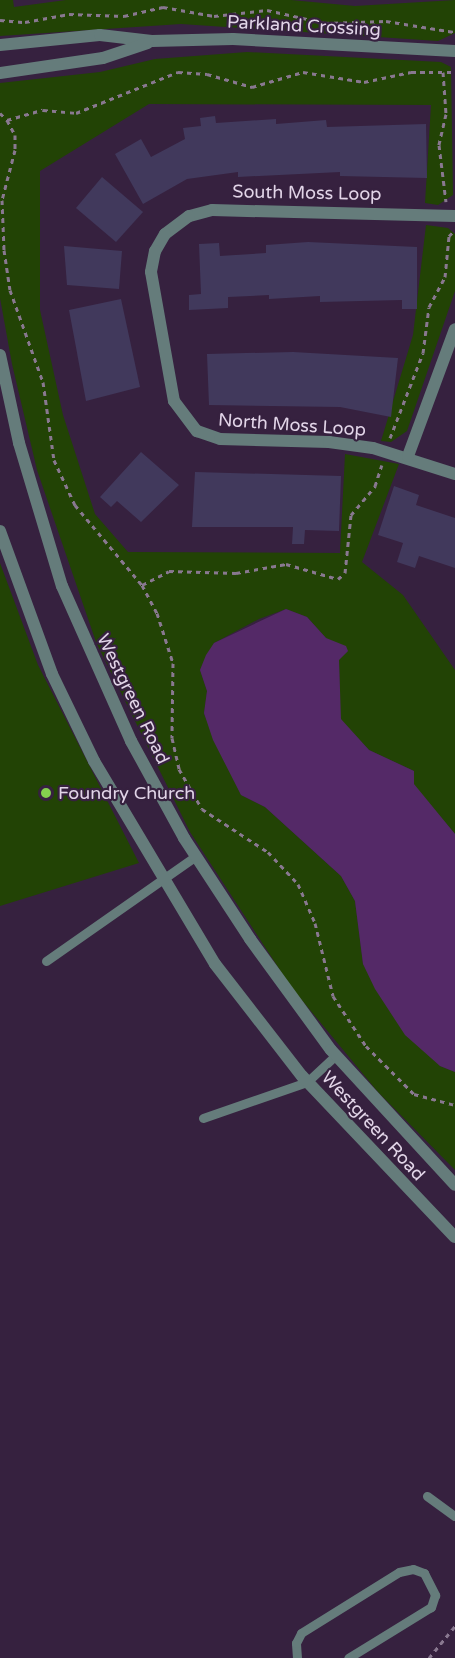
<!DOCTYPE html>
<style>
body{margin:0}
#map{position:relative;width:455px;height:1658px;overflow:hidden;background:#36213f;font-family:"Varela Round",sans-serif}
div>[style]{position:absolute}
.green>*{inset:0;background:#224305}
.water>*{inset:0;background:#542967}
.building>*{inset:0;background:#41395c}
.path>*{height:3px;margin-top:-1.5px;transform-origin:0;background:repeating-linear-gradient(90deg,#897890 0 4.5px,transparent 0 9px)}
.service>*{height:9px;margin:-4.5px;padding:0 4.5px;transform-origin:4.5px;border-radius:4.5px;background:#657c7b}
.minor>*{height:12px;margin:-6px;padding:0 6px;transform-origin:6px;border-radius:6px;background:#657c7b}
.tertiary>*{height:12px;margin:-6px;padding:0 6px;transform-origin:6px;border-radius:6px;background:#657c7b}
.dots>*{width:16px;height:16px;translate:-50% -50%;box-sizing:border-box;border:3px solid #36213f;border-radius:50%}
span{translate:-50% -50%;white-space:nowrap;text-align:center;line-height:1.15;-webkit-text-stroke:4.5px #36213f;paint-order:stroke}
.street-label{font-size:18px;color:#e2d5e8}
.poi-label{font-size:18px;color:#e2d5e8}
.left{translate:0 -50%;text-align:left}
</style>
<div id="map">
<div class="green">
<div style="clip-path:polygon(0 0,13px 0,14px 7px,66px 0,291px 0,355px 6px,455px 0,455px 33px,438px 41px,181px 24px,0 36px)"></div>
<div style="clip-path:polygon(247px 52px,441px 62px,451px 67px,453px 195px,438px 205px,425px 203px,431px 105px,149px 104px,40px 171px,40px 310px,63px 415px,95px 514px,128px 552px,340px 553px,345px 454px,399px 464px,362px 562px,403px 595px,455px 670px,455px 834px,413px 784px,414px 771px,369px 750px,340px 719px,339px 659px,348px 651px,326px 638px,307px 617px,286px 609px,259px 619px,214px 643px,200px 670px,207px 691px,204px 714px,241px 795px,265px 807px,341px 876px,355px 901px,363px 964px,440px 1066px,455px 1072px,455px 1170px,378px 1092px,291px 987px,190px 832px,96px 642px,37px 470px,12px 364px,0 298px,0 83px,100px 72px,155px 59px)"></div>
<div style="clip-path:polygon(426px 225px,448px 228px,455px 234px,455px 291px,407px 431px,391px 442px,381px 441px,413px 335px)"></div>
<div style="clip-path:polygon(0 563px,38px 665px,139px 863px,0 906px)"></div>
</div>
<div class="water">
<div style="clip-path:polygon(286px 609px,307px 617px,326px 638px,346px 646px,348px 651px,339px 660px,341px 719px,369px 750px,414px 771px,414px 784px,455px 834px,455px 1072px,440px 1066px,405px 1035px,375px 989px,363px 964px,355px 901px,341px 876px,265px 807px,241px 795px,213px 740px,204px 713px,207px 691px,200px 670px,206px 655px,214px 643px)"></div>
</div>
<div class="building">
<div style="clip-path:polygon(215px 116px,216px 123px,276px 119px,276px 124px,326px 120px,327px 127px,426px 124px,427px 178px,340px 176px,340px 172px,238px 177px,238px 172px,187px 179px,143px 204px,115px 154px,141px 139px,151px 157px,185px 139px,183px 128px,201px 126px,200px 118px)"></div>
<div style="clip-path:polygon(102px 177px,143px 212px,116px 242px,76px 208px)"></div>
<div style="clip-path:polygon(308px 242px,417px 247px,417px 309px,402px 309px,402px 300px,320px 302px,320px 296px,269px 299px,269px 295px,228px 297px,228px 308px,189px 310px,189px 295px,201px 294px,199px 244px,219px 243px,220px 256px,266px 253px,266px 245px)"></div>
<div style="clip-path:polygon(64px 246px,122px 251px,119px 289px,67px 285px)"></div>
<div style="clip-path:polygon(121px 299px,140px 387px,86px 401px,69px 310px)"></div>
<div style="clip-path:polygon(293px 352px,398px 358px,391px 417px,340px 407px,209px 405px,207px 354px)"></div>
<div style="clip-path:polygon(141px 452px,179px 485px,141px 522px,117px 501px,111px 507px,100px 497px)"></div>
<div style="clip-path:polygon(195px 472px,341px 476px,339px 531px,305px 530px,304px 544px,292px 544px,293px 527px,192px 527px)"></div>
<div style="clip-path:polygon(394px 486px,419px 495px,416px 505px,455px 518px,455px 568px,419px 556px,415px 568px,397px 562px,403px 543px,378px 535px)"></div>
</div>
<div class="path">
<div style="left:0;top:20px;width:25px;rotate:5deg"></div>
<div style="left:25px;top:22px;width:45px;rotate:-10.3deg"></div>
<div style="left:69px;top:14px;width:55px;rotate:2.1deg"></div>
<div style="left:124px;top:16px;width:40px;rotate:-13deg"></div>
<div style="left:163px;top:7px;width:52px;rotate:10deg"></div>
<div style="left:214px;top:16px;width:53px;rotate:-6.5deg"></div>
<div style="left:267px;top:10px;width:59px;rotate:12.6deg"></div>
<div style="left:325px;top:23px;width:61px;rotate:-1.9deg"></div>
<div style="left:386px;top:21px;width:69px;rotate:9.2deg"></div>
<div style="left:443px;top:72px;width:42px;rotate:85.9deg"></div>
<div style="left:446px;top:114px;width:32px;rotate:103deg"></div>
<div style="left:439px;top:145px;width:57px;rotate:83deg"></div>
<div style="left:0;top:113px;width:10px;rotate:45deg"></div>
<div style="left:7px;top:120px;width:37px;rotate:-16deg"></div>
<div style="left:43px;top:110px;width:33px;rotate:5deg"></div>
<div style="left:76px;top:113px;width:110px;rotate:-21.9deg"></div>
<div style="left:178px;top:72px;width:29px;rotate:4deg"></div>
<div style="left:207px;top:74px;width:47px;rotate:16.1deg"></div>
<div style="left:252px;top:87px;width:53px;rotate:-16.4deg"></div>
<div style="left:303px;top:72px;width:62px;rotate:9.3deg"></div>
<div style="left:364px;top:82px;width:48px;rotate:-12deg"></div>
<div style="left:411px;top:72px;width:40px"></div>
<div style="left:7px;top:120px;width:17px;rotate:62deg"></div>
<div style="left:15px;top:135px;width:15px;rotate:90deg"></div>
<div style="left:15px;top:150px;width:52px;rotate:104.6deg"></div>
<div style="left:2px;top:200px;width:50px;rotate:87.7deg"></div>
<div style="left:4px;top:250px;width:40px;rotate:81.5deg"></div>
<div style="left:10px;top:290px;width:98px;rotate:70.3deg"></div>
<div style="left:43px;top:382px;width:79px;rotate:82deg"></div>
<div style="left:54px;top:460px;width:50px;rotate:65deg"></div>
<div style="left:75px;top:505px;width:104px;rotate:50.1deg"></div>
<div style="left:142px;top:585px;width:32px;rotate:62deg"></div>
<div style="left:157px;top:613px;width:52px;rotate:72.3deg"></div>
<div style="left:173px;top:663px;width:75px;rotate:90.8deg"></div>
<div style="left:172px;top:738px;width:32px;rotate:77deg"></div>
<div style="left:179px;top:769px;width:46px;rotate:60.1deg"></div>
<div style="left:202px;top:809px;width:79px;rotate:33.1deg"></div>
<div style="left:268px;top:852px;width:44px;rotate:46.8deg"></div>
<div style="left:298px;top:884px;width:43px;rotate:66.4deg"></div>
<div style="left:315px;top:923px;width:75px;rotate:76.1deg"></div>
<div style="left:333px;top:996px;width:60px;rotate:56.6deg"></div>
<div style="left:366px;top:1046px;width:68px;rotate:45deg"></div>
<div style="left:414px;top:1094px;width:42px;rotate:15deg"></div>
<div style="left:390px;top:438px;width:91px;rotate:-68.8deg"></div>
<div style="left:423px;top:353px;width:46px;rotate:-82.6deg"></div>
<div style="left:429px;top:307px;width:34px;rotate:-62deg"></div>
<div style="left:445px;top:277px;width:41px;rotate:-84.4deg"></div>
<div style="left:449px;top:236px;width:7px;rotate:-45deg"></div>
<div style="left:142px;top:585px;width:30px;rotate:-27deg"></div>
<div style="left:169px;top:571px;width:67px;rotate:1.7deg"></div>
<div style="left:236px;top:573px;width:51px;rotate:-10.2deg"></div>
<div style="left:286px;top:564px;width:54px;rotate:16.1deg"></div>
<div style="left:338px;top:579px;width:9px;rotate:-41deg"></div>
<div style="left:345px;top:573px;width:58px;rotate:-84.1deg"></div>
<div style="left:351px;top:515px;width:38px;rotate:-50deg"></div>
<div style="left:375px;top:486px;width:22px;rotate:-72deg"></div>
<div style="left:429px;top:1658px;width:41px;rotate:-50.9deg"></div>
</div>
<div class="service">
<div style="left:46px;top:961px;width:183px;rotate:-35deg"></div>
<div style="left:203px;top:1118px;width:110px;rotate:-19.1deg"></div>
<div style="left:307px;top:1082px;width:40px;rotate:-43deg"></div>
<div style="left:427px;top:1496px;width:34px;rotate:36deg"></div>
<div style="left:297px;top:1658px;width:15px;rotate:-94deg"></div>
<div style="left:296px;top:1643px;width:11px;rotate:-63deg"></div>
<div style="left:301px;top:1633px;width:115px;rotate:-31.9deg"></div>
<div style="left:399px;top:1572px;width:14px;rotate:-12deg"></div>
<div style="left:413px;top:1569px;width:12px;rotate:20deg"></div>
<div style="left:424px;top:1573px;width:25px;rotate:63deg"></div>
<div style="left:435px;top:1595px;width:13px;rotate:108deg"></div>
<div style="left:431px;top:1607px;width:97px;rotate:148.4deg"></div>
</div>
<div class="minor">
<div style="left:455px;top:216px;width:243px;rotate:-178.6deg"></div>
<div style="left:212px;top:210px;width:24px;rotate:165deg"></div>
<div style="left:189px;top:216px;width:30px;rotate:143deg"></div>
<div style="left:165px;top:234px;width:20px;rotate:120deg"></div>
<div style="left:155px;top:251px;width:21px;rotate:101deg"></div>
<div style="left:151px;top:272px;width:131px;rotate:79.9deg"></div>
<div style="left:174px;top:401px;width:38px;rotate:53deg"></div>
<div style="left:197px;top:431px;width:24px;rotate:19deg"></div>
<div style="left:220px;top:439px;width:109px;rotate:1.6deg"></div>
<div style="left:329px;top:442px;width:44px;rotate:7.8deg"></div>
<div style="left:373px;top:448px;width:86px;rotate:17.6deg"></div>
<div style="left:408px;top:456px;width:135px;rotate:-69.7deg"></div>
</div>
<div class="tertiary">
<div style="left:0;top:45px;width:100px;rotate:-5.7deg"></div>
<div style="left:100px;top:35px;width:52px;rotate:6.6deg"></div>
<div style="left:152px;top:41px;width:81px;rotate:-1.4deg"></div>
<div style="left:233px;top:39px;width:222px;rotate:3.1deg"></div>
<div style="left:0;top:73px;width:104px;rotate:-8.3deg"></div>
<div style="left:103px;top:58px;width:47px;rotate:-18.4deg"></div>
<div style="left:0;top:355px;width:90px;rotate:77.8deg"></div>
<div style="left:19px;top:443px;width:149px;rotate:73.3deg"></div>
<div style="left:62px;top:586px;width:170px;rotate:66deg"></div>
<div style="left:131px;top:741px;width:111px;rotate:61.3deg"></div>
<div style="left:184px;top:838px;width:121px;rotate:56.8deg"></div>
<div style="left:250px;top:939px;width:137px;rotate:53.9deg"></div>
<div style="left:331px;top:1050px;width:183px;rotate:47.4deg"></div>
<div style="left:0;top:531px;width:152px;rotate:70deg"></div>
<div style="left:52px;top:674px;width:97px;rotate:64.2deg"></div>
<div style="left:94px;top:761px;width:236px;rotate:59.2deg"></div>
<div style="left:215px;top:964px;width:142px;rotate:52.2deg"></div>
<div style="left:302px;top:1076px;width:222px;rotate:46.5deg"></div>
</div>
<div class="dots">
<div style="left:46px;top:793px;background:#84d04e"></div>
</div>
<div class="street-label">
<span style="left:304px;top:26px;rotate:3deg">Parkland Crossing</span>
<span style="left:307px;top:193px;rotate:1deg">South Moss Loop</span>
<span style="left:292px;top:425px;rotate:4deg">North Moss Loop</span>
<span style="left:133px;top:699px;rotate:64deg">Westgreen Road</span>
<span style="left:373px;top:1126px;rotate:47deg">Westgreen Road</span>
</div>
<div class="poi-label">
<span class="left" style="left:58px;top:793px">Foundry Church</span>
</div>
</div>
